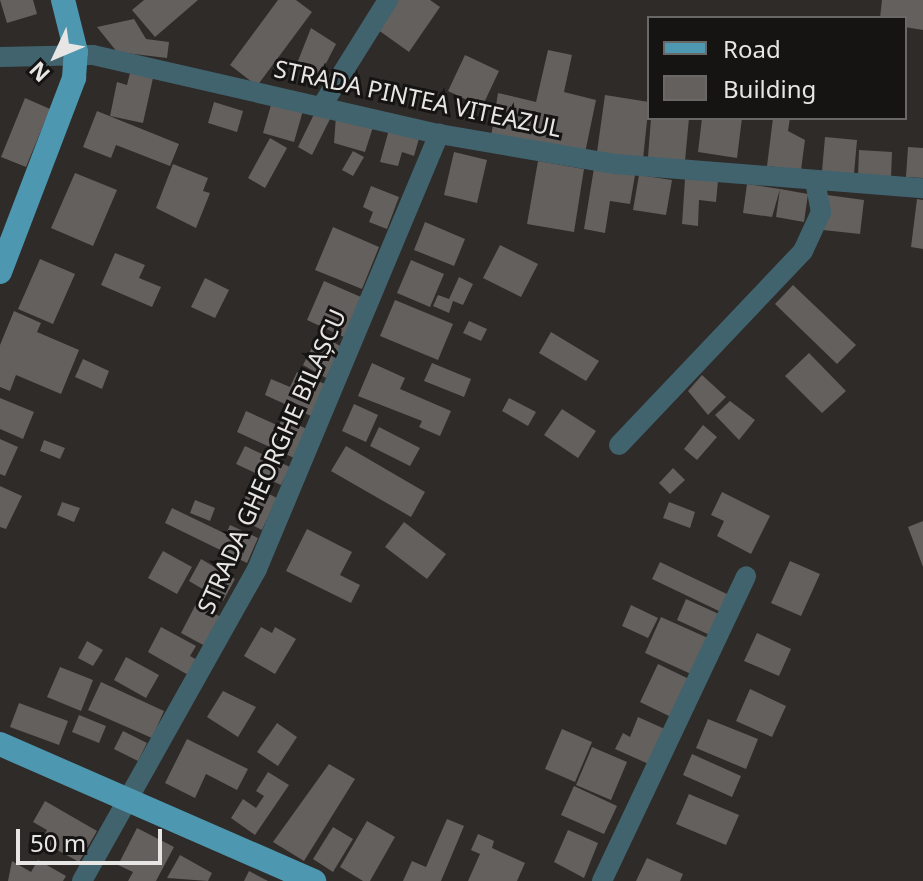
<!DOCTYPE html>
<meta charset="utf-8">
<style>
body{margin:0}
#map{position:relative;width:923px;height:881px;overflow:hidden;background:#2e2b29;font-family:"Noto Sans",sans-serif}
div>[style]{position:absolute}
.building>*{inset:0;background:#63605d}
.minor>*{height:20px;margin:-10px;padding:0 10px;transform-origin:10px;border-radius:10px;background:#41636e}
.major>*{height:24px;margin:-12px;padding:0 12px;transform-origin:12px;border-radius:12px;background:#4d98b0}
span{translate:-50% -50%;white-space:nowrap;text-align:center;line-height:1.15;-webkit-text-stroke:6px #151413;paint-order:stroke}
.street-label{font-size:24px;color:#e8e6e5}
.legend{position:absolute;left:647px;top:16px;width:260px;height:104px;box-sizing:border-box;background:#151413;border:2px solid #696867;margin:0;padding:10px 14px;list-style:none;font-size:24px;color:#e8e6e5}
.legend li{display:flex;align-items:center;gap:16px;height:40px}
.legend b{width:40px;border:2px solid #696867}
.north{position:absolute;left:16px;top:16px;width:80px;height:80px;-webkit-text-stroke:6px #151413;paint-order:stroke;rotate:226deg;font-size:22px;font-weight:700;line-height:32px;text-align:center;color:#e8e6e5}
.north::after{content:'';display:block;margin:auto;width:28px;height:36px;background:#e8e6e5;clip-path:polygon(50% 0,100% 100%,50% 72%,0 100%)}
.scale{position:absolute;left:16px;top:829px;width:146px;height:36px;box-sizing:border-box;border:4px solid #e8e6e5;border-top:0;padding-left:10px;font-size:24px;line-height:28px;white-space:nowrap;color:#e8e6e5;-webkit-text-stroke:6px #151413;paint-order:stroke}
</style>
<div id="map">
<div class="building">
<div style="clip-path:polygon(0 0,33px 0,37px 14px,7px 23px)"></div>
<div style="clip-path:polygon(144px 0,198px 0,155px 37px,132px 10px)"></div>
<div style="clip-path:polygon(278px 0,296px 0,312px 12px,257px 86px,230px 65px)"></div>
<div style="clip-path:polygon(393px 0,430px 0,440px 7px,409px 52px,374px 27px)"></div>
<div style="clip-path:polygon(882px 0,923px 0,923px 30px,905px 27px,905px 18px,880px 18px)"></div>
<div style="clip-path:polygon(134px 19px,146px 39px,169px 42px,167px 58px,117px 52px,97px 27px)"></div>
<div style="clip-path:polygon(311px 28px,336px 44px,318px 79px,296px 66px)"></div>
<div style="clip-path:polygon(548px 50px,572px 55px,564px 92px,596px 100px,585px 153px,491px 137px,498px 93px,536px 102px)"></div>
<div style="clip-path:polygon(465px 55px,499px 71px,482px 107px,448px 91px)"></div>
<div style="clip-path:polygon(130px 73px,153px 78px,143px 123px,110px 116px,117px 82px,127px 85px)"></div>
<div style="clip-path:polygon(605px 95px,649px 102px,643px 159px,597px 152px)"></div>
<div style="clip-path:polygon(25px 98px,50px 109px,26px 167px,1px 157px)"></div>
<div style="clip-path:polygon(273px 98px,304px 107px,294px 142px,263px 133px)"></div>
<div style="clip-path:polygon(214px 102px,243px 111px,237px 132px,208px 123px)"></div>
<div style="clip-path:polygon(318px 106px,333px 113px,312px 155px,298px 147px)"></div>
<div style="clip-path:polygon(97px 111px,179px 144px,170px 166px,116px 145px,111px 158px,83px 147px)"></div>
<div style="clip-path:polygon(336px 116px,373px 127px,365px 152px,334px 143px)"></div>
<div style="clip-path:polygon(651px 118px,689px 118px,685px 161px,648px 157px)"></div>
<div style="clip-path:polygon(702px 118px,742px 118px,737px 158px,698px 152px)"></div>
<div style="clip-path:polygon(773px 118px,790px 118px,788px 131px,805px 140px,801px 170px,767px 166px)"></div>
<div style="clip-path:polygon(390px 126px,420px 135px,414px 156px,402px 152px,398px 166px,380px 162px)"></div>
<div style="clip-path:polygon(825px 137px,857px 140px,854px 174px,822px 171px)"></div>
<div style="clip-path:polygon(270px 138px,287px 148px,265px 188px,248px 178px)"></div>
<div style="clip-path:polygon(908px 147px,923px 148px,923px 178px,906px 177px)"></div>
<div style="clip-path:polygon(859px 150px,892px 152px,891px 178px,858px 176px)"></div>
<div style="clip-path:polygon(353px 151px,364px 157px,353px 176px,342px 170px)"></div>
<div style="clip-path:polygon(454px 152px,487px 160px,477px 203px,444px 195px)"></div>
<div style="clip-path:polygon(538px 161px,584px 169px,574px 232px,527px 224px)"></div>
<div style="clip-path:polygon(173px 164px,208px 178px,203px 191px,210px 193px,196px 228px,156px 208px)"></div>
<div style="clip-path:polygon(594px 168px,635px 175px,630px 204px,610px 201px,605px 233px,584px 229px)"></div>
<div style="clip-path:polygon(75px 173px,117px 190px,93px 246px,51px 228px)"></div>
<div style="clip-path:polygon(639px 175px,672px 180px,666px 215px,633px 210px)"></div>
<div style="clip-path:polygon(685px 179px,718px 181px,716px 202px,699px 200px,698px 226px,682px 224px)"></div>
<div style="clip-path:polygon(747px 184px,780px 189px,808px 194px,804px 222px,776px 217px,780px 189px,772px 217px,743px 213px)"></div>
<div style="clip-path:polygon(371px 186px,399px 197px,387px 229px,369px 222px,373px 212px,363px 207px)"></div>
<div style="clip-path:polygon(827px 195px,864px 200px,860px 234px,823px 230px)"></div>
<div style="clip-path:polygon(917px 199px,923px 200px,923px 249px,911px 247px)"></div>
<div style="clip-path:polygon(425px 222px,465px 239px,454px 266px,414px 250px)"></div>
<div style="clip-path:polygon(333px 227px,379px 247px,362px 289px,315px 270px)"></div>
<div style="clip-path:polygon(500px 245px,538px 264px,521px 297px,483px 278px)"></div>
<div style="clip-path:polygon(115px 253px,145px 265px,139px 278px,161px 287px,152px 307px,101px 285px)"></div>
<div style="clip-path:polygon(40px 259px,75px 274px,53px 324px,18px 309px)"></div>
<div style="clip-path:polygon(411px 260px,444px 274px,430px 307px,397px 293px)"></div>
<div style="clip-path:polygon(459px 277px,473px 284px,463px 305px,453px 301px,449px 313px,433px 306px,438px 295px,449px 299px)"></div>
<div style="clip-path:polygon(205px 278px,229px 290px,215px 318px,191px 307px)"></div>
<div style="clip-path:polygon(324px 281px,361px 297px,344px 337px,307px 320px)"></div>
<div style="clip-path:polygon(793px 285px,856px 345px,837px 364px,775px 304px)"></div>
<div style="clip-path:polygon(395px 300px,453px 324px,438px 360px,380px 336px)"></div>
<div style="clip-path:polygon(14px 311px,41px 323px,37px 332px,79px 350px,61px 394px,16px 375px,10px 391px,0 387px,0 345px)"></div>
<div style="clip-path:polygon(469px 321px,487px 329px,481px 341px,463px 333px)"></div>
<div style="clip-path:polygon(551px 332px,599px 361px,586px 381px,539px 353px)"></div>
<div style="clip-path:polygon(319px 334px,342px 347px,326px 378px,303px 365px)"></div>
<div style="clip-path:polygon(809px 353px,846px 391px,822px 413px,785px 376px)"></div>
<div style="clip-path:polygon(83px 359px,109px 371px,102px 389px,75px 377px)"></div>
<div style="clip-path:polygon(372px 363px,405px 378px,400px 389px,451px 411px,440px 436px,419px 427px,422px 421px,358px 396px)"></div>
<div style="clip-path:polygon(432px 363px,471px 379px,464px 397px,424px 381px)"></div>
<div style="clip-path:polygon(297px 372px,325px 384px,311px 416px,265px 395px,271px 379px,290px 387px)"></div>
<div style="clip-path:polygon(702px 375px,726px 397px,708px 415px,688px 391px)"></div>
<div style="clip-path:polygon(0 398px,34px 412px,23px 439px,0 429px)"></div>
<div style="clip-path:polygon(509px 398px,536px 412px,528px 426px,502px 411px)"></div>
<div style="clip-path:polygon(730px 401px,755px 420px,739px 440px,715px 415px)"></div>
<div style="clip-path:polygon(354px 404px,378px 415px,366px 442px,342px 431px)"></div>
<div style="clip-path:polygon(562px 409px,596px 431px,578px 458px,544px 435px)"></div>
<div style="clip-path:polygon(246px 411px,279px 426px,282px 418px,307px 429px,294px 458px,237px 432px)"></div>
<div style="clip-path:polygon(703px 425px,717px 437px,697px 460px,684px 449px)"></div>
<div style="clip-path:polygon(379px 427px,420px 448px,410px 466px,370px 446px)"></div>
<div style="clip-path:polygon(0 439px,18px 447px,5px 476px,0 474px)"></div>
<div style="clip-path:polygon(44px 440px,65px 448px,60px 459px,40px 451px)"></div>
<div style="clip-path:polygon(245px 446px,290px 467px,281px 485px,236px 464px)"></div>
<div style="clip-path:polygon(346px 446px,425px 492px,411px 517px,331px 471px)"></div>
<div style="clip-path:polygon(673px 468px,685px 480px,670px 494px,659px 483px)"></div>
<div style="clip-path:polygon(0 486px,22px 496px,6px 529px,0 527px)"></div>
<div style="clip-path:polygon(257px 488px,277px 498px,262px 530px,236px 517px,246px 496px,252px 499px)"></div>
<div style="clip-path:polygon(722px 492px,770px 516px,751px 554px,717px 536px,724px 521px,711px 515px)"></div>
<div style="clip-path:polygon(195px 500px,215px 508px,210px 521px,190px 513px)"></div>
<div style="clip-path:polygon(62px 502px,80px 508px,74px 522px,57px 515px)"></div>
<div style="clip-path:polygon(669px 502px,695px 512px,690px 528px,663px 518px)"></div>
<div style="clip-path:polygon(172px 508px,226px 534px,230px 525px,258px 538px,247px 563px,165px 523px)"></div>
<div style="clip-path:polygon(923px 521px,923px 567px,908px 527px)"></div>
<div style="clip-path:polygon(404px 522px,446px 554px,427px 579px,385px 547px)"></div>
<div style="clip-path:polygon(307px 529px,352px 552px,340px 575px,360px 585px,351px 603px,286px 571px)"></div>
<div style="clip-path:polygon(163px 551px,192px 567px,177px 594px,148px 578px)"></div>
<div style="clip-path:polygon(201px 559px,235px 579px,223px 601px,189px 581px)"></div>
<div style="clip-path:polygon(790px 561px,820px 574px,801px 616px,771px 603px)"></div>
<div style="clip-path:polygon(660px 562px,729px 595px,721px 612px,652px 579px)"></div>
<div style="clip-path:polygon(686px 599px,721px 615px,712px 636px,677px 620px)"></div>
<div style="clip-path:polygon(196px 604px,223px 618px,207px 647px,181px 633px)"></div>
<div style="clip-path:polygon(631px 605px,658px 618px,648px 638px,622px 626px)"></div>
<div style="clip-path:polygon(661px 617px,708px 638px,691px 674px,645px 653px)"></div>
<div style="clip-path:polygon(161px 627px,196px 646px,190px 656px,199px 661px,190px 676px,148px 652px)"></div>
<div style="clip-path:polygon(261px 627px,272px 633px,275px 627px,296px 639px,275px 674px,244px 656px)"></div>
<div style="clip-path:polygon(757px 633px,791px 649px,779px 676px,744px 661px)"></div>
<div style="clip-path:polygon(87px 641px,103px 650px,93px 666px,78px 658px)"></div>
<div style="clip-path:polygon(126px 657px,159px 675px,146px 698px,114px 680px)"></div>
<div style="clip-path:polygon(658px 664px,689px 679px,671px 717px,640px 702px)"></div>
<div style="clip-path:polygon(60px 667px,93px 680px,81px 711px,47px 697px)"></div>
<div style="clip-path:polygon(101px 682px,164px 711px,152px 738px,88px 710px)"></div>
<div style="clip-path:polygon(750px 689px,786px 706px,772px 737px,736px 721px)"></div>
<div style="clip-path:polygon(223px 691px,256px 707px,238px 737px,207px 717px)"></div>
<div style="clip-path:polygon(19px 703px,68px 721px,59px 745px,10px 727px)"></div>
<div style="clip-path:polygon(79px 715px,106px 726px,99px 743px,72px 732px)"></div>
<div style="clip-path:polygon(638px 717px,667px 730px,651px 765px,615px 749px,623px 733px,630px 737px)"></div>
<div style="clip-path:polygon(708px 719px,758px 739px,746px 769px,696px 748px)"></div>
<div style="clip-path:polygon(277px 723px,297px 737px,278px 766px,257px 752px)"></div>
<div style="clip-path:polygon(562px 729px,592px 742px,575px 782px,545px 769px)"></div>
<div style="clip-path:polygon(123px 731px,147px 743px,138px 761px,114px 749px)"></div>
<div style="clip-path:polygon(187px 739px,248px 769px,237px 790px,206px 774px,195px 798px,165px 783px)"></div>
<div style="clip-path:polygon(592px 747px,627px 762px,611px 800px,576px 785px)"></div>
<div style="clip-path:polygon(692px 754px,741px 776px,732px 797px,683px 775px)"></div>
<div style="clip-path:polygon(329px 764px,355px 779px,304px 861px,273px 842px)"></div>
<div style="clip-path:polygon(268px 772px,289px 785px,255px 835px,231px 818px,243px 799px,256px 808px,264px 796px,256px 791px)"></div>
<div style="clip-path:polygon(574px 786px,617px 806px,604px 834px,561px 815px)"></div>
<div style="clip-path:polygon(689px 794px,739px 815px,726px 845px,676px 824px)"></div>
<div style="clip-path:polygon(45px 801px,97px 831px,79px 862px,41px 841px,47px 830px,33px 822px)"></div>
<div style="clip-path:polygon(447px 819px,464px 826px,441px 881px,403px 881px,412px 861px,426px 867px)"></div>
<div style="clip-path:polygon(367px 821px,395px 837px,370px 881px,363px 881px,340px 867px)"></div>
<div style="clip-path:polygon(333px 827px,353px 839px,333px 872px,313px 859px)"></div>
<div style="clip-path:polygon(137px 828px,174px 847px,156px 881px,128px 881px,133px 872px,118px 865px)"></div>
<div style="clip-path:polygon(568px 830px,598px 843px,584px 878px,554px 862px)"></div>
<div style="clip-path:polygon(478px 834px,494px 841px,492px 848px,525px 863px,517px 881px,468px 881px,480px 854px,471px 850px)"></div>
<div style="clip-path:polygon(180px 855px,212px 873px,208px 881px,167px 878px)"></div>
<div style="clip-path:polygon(647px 858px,683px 874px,680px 881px,636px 881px)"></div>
<div style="clip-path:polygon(38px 860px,66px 876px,63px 881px,8px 881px,12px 861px,31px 872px)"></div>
<div style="clip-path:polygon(249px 871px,268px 881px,244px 881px)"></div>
</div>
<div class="minor">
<div style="left:0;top:57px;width:93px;rotate:-1.2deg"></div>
<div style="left:93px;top:55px;width:355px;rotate:12.9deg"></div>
<div style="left:439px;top:134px;width:179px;rotate:9.7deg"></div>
<div style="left:615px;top:164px;width:309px;rotate:4.5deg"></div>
<div style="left:323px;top:104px;width:123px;rotate:-58deg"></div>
<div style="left:619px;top:445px;width:267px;rotate:-46.5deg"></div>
<div style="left:803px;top:251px;width:43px;rotate:-65.2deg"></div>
<div style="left:821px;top:212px;width:32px;rotate:-101deg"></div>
<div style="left:82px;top:881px;width:358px;rotate:-60.7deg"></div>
<div style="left:257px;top:569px;width:472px;rotate:-67.3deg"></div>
<div style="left:602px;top:881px;width:337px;rotate:-64.7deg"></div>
</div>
<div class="major">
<div style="left:0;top:272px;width:208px;rotate:-69.1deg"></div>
<div style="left:74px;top:78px;width:26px;rotate:-86deg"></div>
<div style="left:76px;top:52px;width:54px;rotate:-104deg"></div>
<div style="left:0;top:744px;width:343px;rotate:23.6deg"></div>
</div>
<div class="street-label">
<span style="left:418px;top:98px;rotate:12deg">STRADA PINTEA VITEAZUL</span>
<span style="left:271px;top:461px;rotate:-66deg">STRADA GHEORGHE BILAȘCU</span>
</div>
<ul class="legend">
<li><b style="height:10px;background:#4d98b0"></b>Road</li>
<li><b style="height:22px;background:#63605d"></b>Building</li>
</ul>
<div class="north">N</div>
<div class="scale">50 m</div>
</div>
